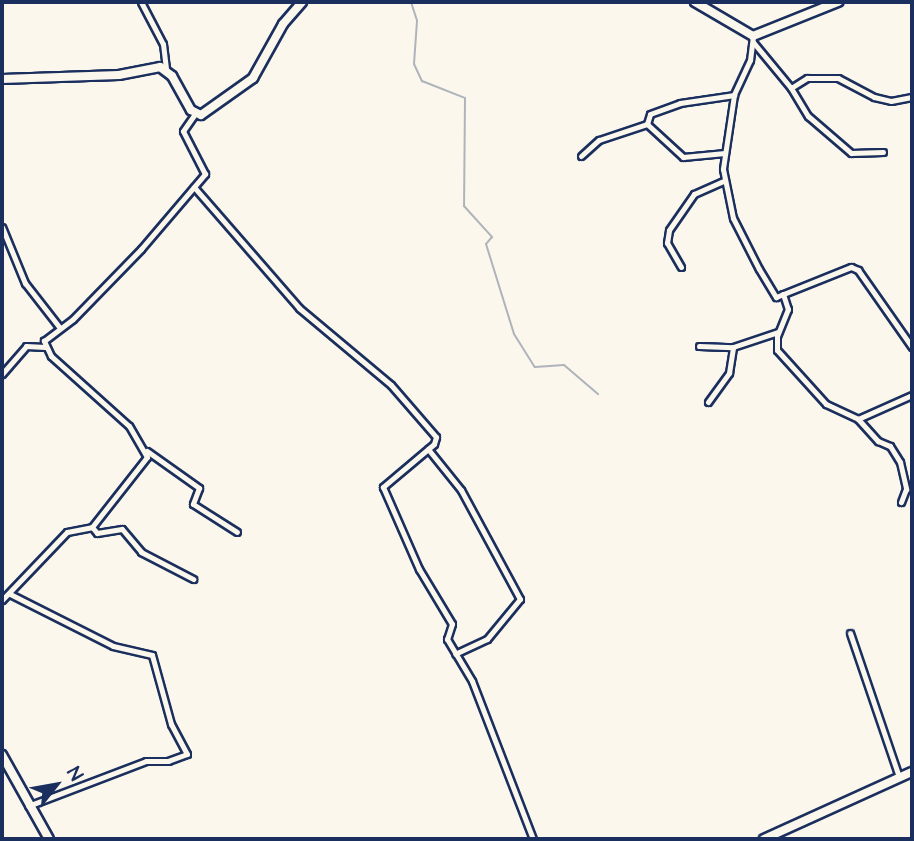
<!DOCTYPE html>
<style>
body{margin:0}
#map{position:relative;width:914px;height:841px;overflow:hidden;background:#fbf7ec;font-family:"Architects Daughter",sans-serif}
div>[style]{position:absolute}
.stream>*{height:2px;margin:-1px;padding:0 1px;transform-origin:1px;border-radius:1px;background:#afb3bb}
.roads{filter:drop-shadow(2px 0 #1b2f5e) drop-shadow(-2px 0 #1b2f5e) drop-shadow(0 2px #1b2f5e) drop-shadow(0 -2px #1b2f5e)}
.street>*{height:5px;margin:-2.5px;padding:0 2.5px;transform-origin:2.5px;border-radius:2.5px;background:#fbf7ec}
.secondary>*{height:8px;margin:-4px;padding:0 4px;transform-origin:4px;border-radius:4px;background:#fbf7ec}
span{translate:-50% -50%;white-space:nowrap;text-align:center;line-height:1.15;-webkit-text-stroke:7px #fbf7ec;paint-order:stroke}
.frame{position:absolute;inset:0;border:4px solid #1b2f5e;pointer-events:none}
.north{position:absolute;left:21px;top:750px;width:70px;height:70px;-webkit-text-stroke:5px #fbf7ec;paint-order:stroke;rotate:59deg;font-size:19px;font-weight:700;line-height:28px;text-align:center;color:#1b2f5e}
.north::after{content:'';display:block;margin:auto;width:24px;height:32px;background:#1b2f5e;clip-path:polygon(50% 0,100% 100%,50% 72%,0 100%)}
</style>
<div id="map">
<div class="stream">
<div style="left:411px;top:2px;width:20px;rotate:72deg"></div>
<div style="left:417px;top:21px;width:43px;rotate:94deg"></div>
<div style="left:414px;top:64px;width:19px;rotate:65deg"></div>
<div style="left:422px;top:81px;width:46px;rotate:21.6deg"></div>
<div style="left:465px;top:98px;width:108px;rotate:90.5deg"></div>
<div style="left:464px;top:206px;width:42px;rotate:47.9deg"></div>
<div style="left:492px;top:237px;width:9px;rotate:131deg"></div>
<div style="left:486px;top:244px;width:94px;rotate:72.7deg"></div>
<div style="left:514px;top:334px;width:39px;rotate:58deg"></div>
<div style="left:535px;top:367px;width:29px;rotate:-4deg"></div>
<div style="left:564px;top:365px;width:45px;rotate:40.5deg"></div>
</div>
<div class="roads">
<div class="street">
<div style="left:141px;top:2px;width:47px;rotate:62.4deg"></div>
<div style="left:163px;top:44px;width:24px;rotate:83deg"></div>
<div style="left:753px;top:36px;width:24px;rotate:97deg"></div>
<div style="left:750px;top:60px;width:38px;rotate:115deg"></div>
<div style="left:734px;top:95px;width:75px;rotate:98.5deg"></div>
<div style="left:723px;top:169px;width:50px;rotate:78.5deg"></div>
<div style="left:733px;top:218px;width:57px;rotate:63deg"></div>
<div style="left:759px;top:269px;width:33px;rotate:59deg"></div>
<div style="left:776px;top:297px;width:81px;rotate:-21.8deg"></div>
<div style="left:851px;top:267px;width:8px;rotate:23deg"></div>
<div style="left:858px;top:270px;width:94px;rotate:55deg"></div>
<div style="left:753px;top:42px;width:60px;rotate:50.4deg"></div>
<div style="left:791px;top:88px;width:19px;rotate:-32deg"></div>
<div style="left:807px;top:78px;width:31px"></div>
<div style="left:838px;top:78px;width:41px;rotate:27.8deg"></div>
<div style="left:874px;top:97px;width:17px;rotate:13deg"></div>
<div style="left:891px;top:101px;width:21px;rotate:-11deg"></div>
<div style="left:791px;top:88px;width:33px;rotate:59deg"></div>
<div style="left:808px;top:116px;width:57px;rotate:40.7deg"></div>
<div style="left:851px;top:153px;width:32px;rotate:-2deg"></div>
<div style="left:647px;top:124px;width:49px;rotate:42.5deg"></div>
<div style="left:683px;top:157px;width:42px;rotate:-5.4deg"></div>
<div style="left:581px;top:156px;width:24px;rotate:-42deg"></div>
<div style="left:599px;top:140px;width:51px;rotate:-18.4deg"></div>
<div style="left:647px;top:124px;width:10px;rotate:-73deg"></div>
<div style="left:650px;top:114px;width:32px;rotate:-20deg"></div>
<div style="left:680px;top:103px;width:55px;rotate:-8.4deg"></div>
<div style="left:194px;top:187px;width:160px;rotate:49deg"></div>
<div style="left:299px;top:308px;width:120px;rotate:39.9deg"></div>
<div style="left:391px;top:385px;width:69px;rotate:49.1deg"></div>
<div style="left:436px;top:437px;width:7px;rotate:106deg"></div>
<div style="left:434px;top:444px;width:67px;rotate:139.9deg"></div>
<div style="left:383px;top:487px;width:90px;rotate:66.3deg"></div>
<div style="left:419px;top:569px;width:64px;rotate:59deg"></div>
<div style="left:452px;top:624px;width:16px;rotate:108deg"></div>
<div style="left:447px;top:639px;width:49px;rotate:59.2deg"></div>
<div style="left:472px;top:681px;width:169px;rotate:68.9deg"></div>
<div style="left:2px;top:227px;width:61px;rotate:67.7deg"></div>
<div style="left:25px;top:283px;width:57px;rotate:52.1deg"></div>
<div style="left:681px;top:267px;width:28px;rotate:-120deg"></div>
<div style="left:667px;top:243px;width:13px;rotate:-81deg"></div>
<div style="left:669px;top:230px;width:44px;rotate:-55.2deg"></div>
<div style="left:694px;top:194px;width:34px;rotate:-24deg"></div>
<div style="left:783px;top:294px;width:16px;rotate:72deg"></div>
<div style="left:788px;top:309px;width:29px;rotate:112deg"></div>
<div style="left:777px;top:336px;width:14px;rotate:90deg"></div>
<div style="left:777px;top:350px;width:73px;rotate:47.8deg"></div>
<div style="left:826px;top:404px;width:35px;rotate:25deg"></div>
<div style="left:858px;top:419px;width:30px;rotate:48deg"></div>
<div style="left:878px;top:441px;width:13px;rotate:23deg"></div>
<div style="left:890px;top:446px;width:19px;rotate:58deg"></div>
<div style="left:900px;top:462px;width:28px;rotate:77deg"></div>
<div style="left:906px;top:489px;width:14px;rotate:111deg"></div>
<div style="left:699px;top:346px;width:34px;rotate:2deg"></div>
<div style="left:733px;top:347px;width:47px;rotate:-18.4deg"></div>
<div style="left:2px;top:374px;width:37px;rotate:-49deg"></div>
<div style="left:26px;top:346px;width:19px;rotate:3deg"></div>
<div style="left:708px;top:402px;width:36px;rotate:-54deg"></div>
<div style="left:729px;top:373px;width:26px;rotate:-81deg"></div>
<div style="left:858px;top:419px;width:59px;rotate:-24deg"></div>
<div style="left:428px;top:449px;width:53px;rotate:51.2deg"></div>
<div style="left:461px;top:490px;width:124px;rotate:61.6deg"></div>
<div style="left:520px;top:599px;width:52px;rotate:129.5deg"></div>
<div style="left:487px;top:639px;width:35px;rotate:155deg"></div>
<div style="left:147px;top:451px;width:64px;rotate:35.4deg"></div>
<div style="left:199px;top:488px;width:17px;rotate:111deg"></div>
<div style="left:193px;top:504px;width:52px;rotate:32.5deg"></div>
<div style="left:92px;top:527px;width:8px;rotate:50deg"></div>
<div style="left:97px;top:533px;width:25px;rotate:-9deg"></div>
<div style="left:122px;top:529px;width:30px;rotate:50deg"></div>
<div style="left:141px;top:552px;width:59px;rotate:27.4deg"></div>
<div style="left:10px;top:594px;width:115px;rotate:26.8deg"></div>
<div style="left:113px;top:646px;width:40px;rotate:13deg"></div>
<div style="left:152px;top:655px;width:72px;rotate:74.6deg"></div>
<div style="left:171px;top:724px;width:34px;rotate:62deg"></div>
<div style="left:187px;top:754px;width:20px;rotate:160deg"></div>
<div style="left:168px;top:761px;width:22px;rotate:180deg"></div>
<div style="left:146px;top:761px;width:126px;rotate:159.1deg"></div>
<div style="left:2px;top:600px;width:94px;rotate:-46.3deg"></div>
<div style="left:67px;top:532px;width:25px;rotate:-11deg"></div>
<div style="left:92px;top:527px;width:89px;rotate:-51.8deg"></div>
<div style="left:147px;top:457px;width:36px;rotate:-120deg"></div>
<div style="left:129px;top:426px;width:105px;rotate:-138.1deg"></div>
<div style="left:51px;top:356px;width:17px;rotate:-115deg"></div>
<div style="left:44px;top:341px;width:36px;rotate:-37deg"></div>
<div style="left:73px;top:319px;width:98px;rotate:-45.8deg"></div>
<div style="left:141px;top:249px;width:99px;rotate:-49.5deg"></div>
<div style="left:205px;top:174px;width:48px;rotate:-117.1deg"></div>
<div style="left:183px;top:131px;width:21px;rotate:-55deg"></div>
<div style="left:850px;top:633px;width:152px;rotate:71.2deg"></div>
</div>
<div class="secondary">
<div style="left:695px;top:2px;width:67px;rotate:30.4deg"></div>
<div style="left:753px;top:36px;width:92px;rotate:-21.8deg"></div>
<div style="left:2px;top:79px;width:117px;rotate:-2deg"></div>
<div style="left:119px;top:75px;width:42px;rotate:-11deg"></div>
<div style="left:160px;top:67px;width:15px;rotate:37deg"></div>
<div style="left:172px;top:76px;width:39px;rotate:61deg"></div>
<div style="left:191px;top:110px;width:11px;rotate:27deg"></div>
<div style="left:201px;top:115px;width:64px;rotate:-35.4deg"></div>
<div style="left:253px;top:78px;width:62px;rotate:-60.9deg"></div>
<div style="left:283px;top:24px;width:29px;rotate:-49deg"></div>
<div style="left:2px;top:755px;width:96px;rotate:60.8deg"></div>
<div style="left:764px;top:839px;width:162px;rotate:-24.4deg"></div>
</div>
</div>
<div class="frame"></div>
<div class="north">N</div>
</div>
